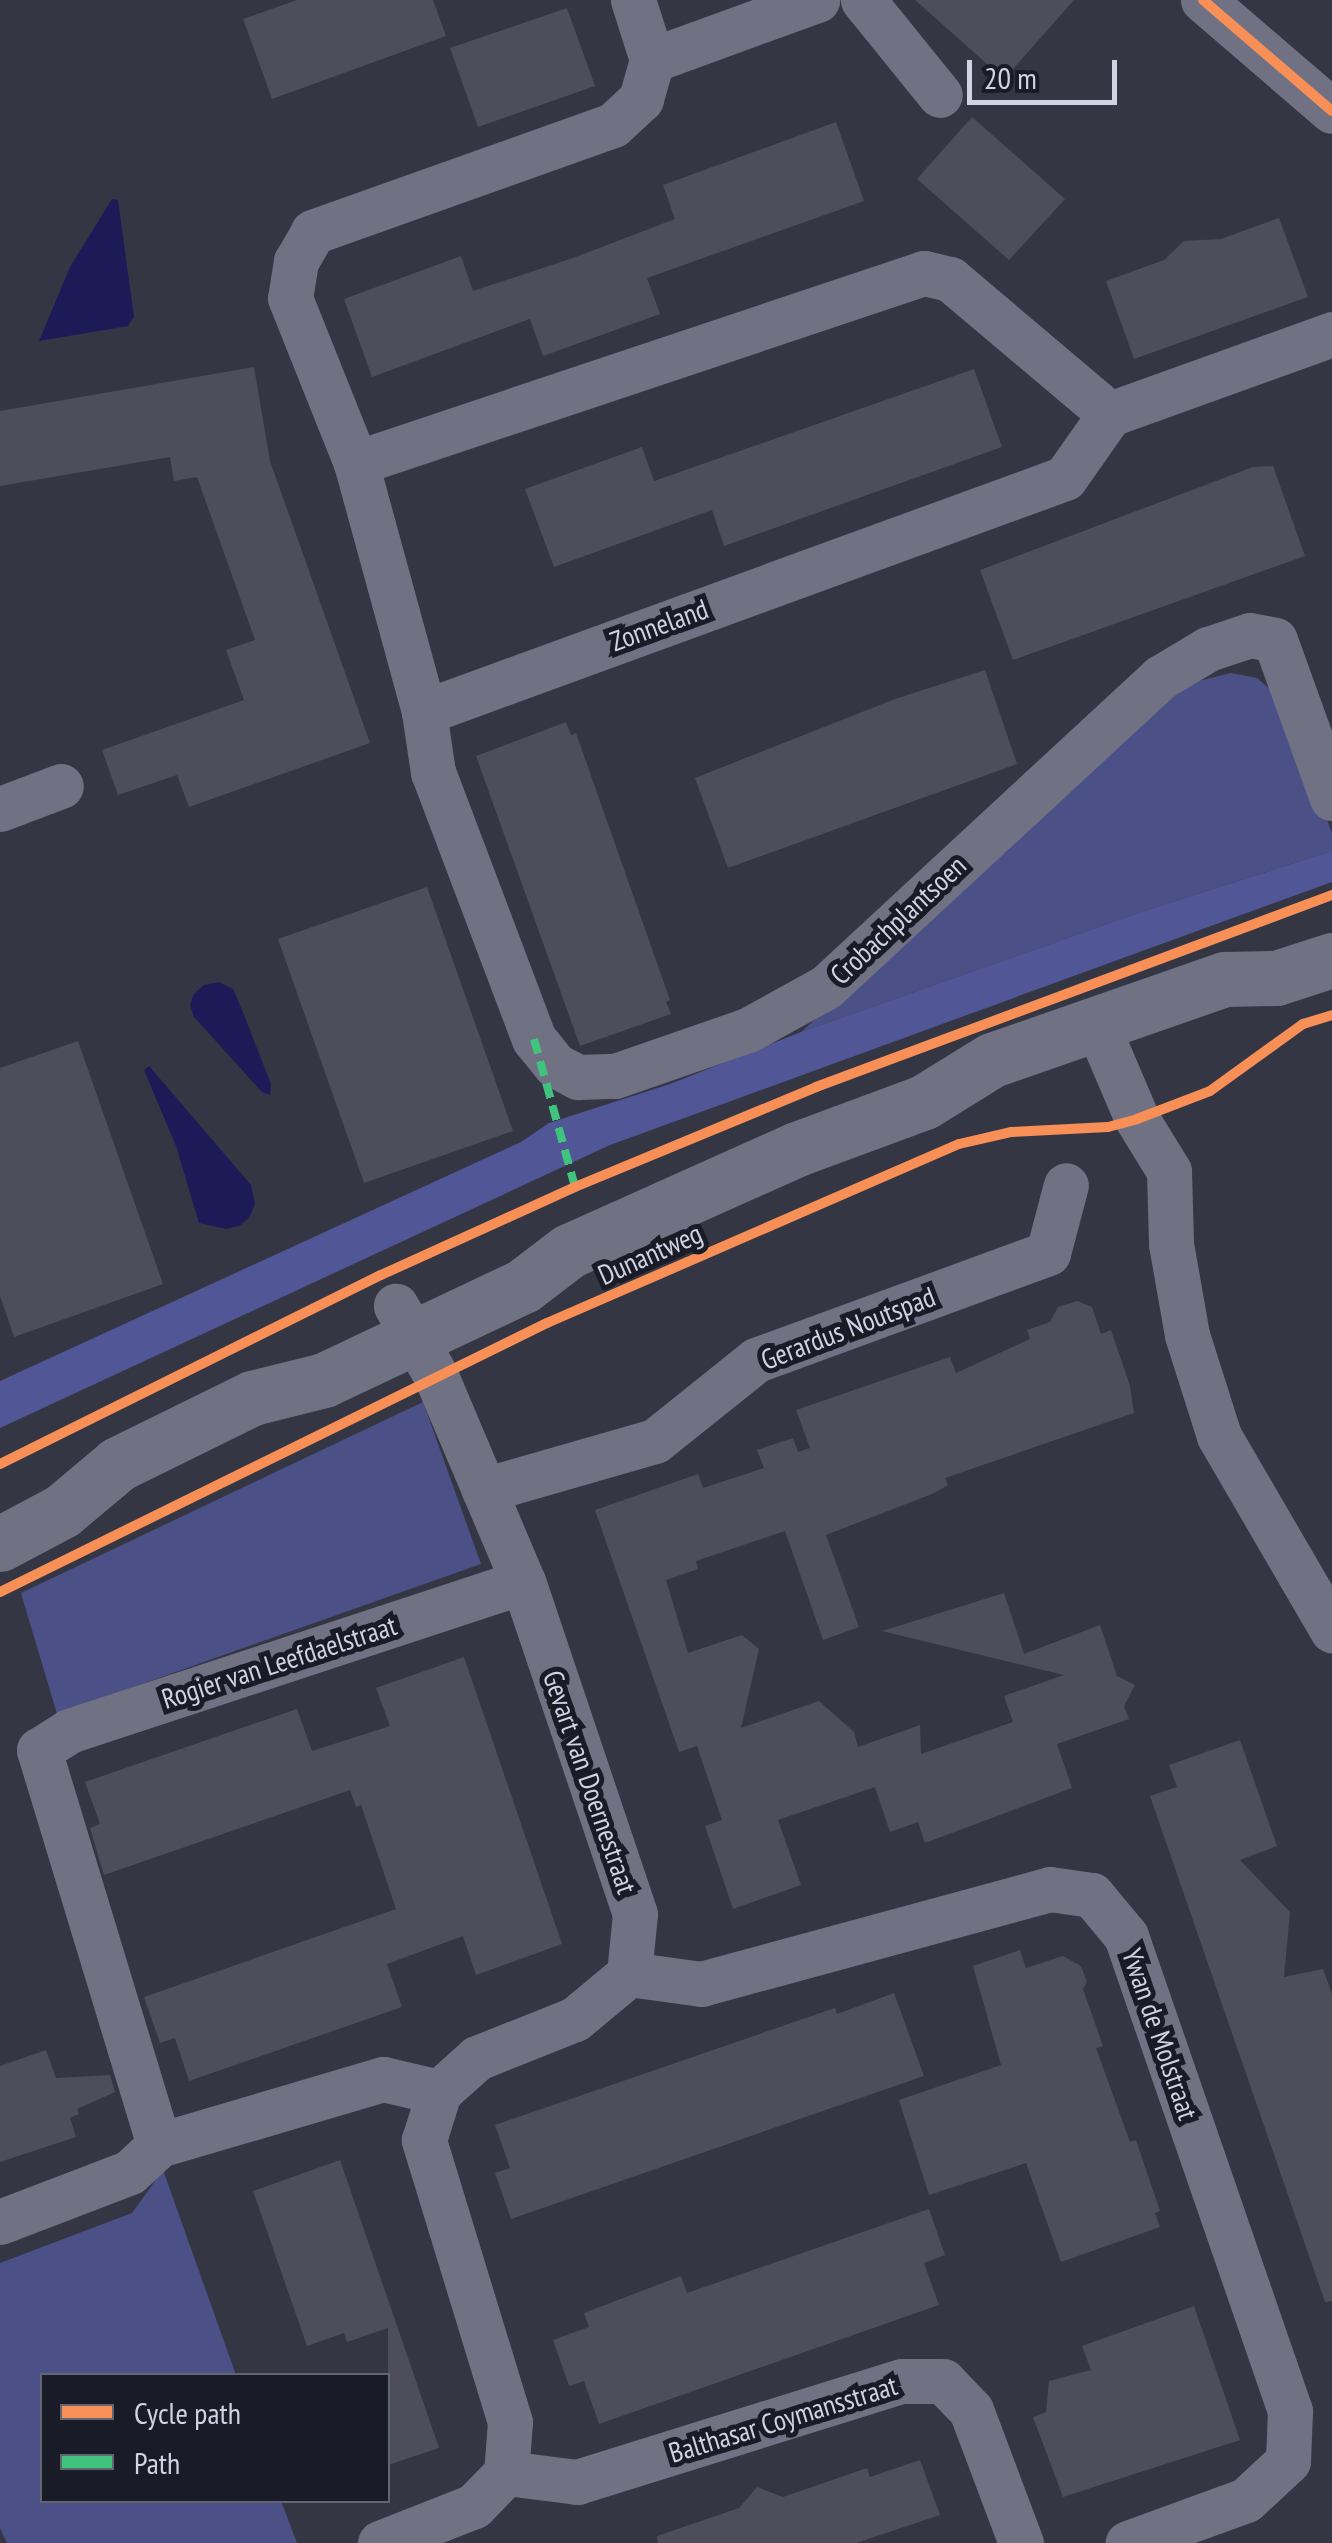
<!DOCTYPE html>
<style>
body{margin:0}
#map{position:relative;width:1332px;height:2543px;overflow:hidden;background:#343644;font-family:"PT Sans Narrow",sans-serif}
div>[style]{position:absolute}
.green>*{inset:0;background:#4b5187}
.forest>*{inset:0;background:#515697}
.water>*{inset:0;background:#1d1a58}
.building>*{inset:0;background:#4d4e59}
.minor>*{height:45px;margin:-22.5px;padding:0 22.5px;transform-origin:22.5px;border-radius:22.5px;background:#707283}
.tertiary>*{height:55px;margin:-27.5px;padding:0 27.5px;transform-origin:27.5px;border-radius:27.5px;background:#707283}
.quiet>*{height:8px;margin-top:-4px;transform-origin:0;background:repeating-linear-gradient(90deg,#40c37c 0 15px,transparent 0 23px)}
.cycleway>*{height:10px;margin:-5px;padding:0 5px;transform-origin:5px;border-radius:5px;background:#f78f57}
span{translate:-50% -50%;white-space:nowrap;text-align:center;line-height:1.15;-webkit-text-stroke:10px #191b26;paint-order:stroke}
.street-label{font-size:28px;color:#d0d3e3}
.legend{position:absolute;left:40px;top:2373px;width:350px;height:130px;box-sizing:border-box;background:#191b26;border:2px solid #626572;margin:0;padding:12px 18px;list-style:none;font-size:30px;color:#d0d3e3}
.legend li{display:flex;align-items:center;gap:20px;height:50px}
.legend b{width:50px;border:2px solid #626572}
.scale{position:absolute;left:967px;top:60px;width:150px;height:45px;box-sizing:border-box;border:5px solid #d0d3e3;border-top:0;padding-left:12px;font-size:30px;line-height:35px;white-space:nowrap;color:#d0d3e3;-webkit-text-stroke:8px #191b26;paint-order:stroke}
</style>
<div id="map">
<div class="green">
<div style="clip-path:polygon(1231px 673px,1257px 678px,1280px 698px,1332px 833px,1332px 851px,1144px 911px,801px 1032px,1187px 684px)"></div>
<div style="clip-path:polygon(423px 1402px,481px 1564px,57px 1714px,21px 1593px)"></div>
<div style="clip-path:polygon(163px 2170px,236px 2375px,42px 2376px,42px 2500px,281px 2501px,297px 2543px,7px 2543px,0 2528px,0 2263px,132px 2213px)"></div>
</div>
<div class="forest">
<div style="clip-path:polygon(1332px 851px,1332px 882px,610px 1145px,0 1428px,0 1381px,521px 1142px,549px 1123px,670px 1084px,801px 1032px,1144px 911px)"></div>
</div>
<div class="water">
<div style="clip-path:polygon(112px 199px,118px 200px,134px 317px,128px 326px,39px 341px,70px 267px)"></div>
<div style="clip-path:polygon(219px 982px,233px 989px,240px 1005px,271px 1084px,270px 1095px,262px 1092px,194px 1017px,190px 1005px,194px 994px,204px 985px)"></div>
<div style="clip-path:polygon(149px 1066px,251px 1185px,255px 1204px,249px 1218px,239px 1226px,226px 1229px,199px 1223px,176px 1146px,144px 1070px)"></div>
</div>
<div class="building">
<div style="clip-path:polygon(297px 0,433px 0,446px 36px,272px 99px,243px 19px)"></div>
<div style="clip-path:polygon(915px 0,1074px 0,1004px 79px)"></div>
<div style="clip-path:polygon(567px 8px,595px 86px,478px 127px,450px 48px)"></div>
<div style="clip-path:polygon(972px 117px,1065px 199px,1009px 260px,917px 179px)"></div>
<div style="clip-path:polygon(836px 122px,864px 201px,647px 278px,660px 314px,543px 356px,530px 319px,372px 377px,344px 299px,461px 256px,473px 291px,573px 258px,675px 219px,663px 185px)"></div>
<div style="clip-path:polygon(1279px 218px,1308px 297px,1134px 359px,1106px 281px,1164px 260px,1184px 241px,1221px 239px)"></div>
<div style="clip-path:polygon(254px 367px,270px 461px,370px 743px,189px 807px,177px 775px,118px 795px,102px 750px,244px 700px,226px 650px,255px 640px,197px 477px,174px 481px,170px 457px,0 486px,0 411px)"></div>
<div style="clip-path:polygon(974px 369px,1002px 447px,724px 546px,712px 510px,554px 567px,525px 489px,642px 447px,654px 481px)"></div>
<div style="clip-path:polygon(1273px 466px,1305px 556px,1013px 660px,980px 570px,1253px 467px)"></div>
<div style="clip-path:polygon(985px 670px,1017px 764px,728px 868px,695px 778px,895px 699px)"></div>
<div style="clip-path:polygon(566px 722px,571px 735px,576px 733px,670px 1000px,666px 1002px,671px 1014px,580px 1046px,476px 756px)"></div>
<div style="clip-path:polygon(427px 887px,513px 1131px,364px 1183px,278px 939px)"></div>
<div style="clip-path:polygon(78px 1041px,163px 1284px,14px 1337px,0 1296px,0 1068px)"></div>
<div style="clip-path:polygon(1077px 1301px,1092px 1307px,1101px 1334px,1111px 1330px,1130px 1386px,1134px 1413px,945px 1478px,948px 1485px,932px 1494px,826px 1535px,859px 1627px,823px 1640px,785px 1531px,696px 1561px,698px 1569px,666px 1580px,688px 1653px,742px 1635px,759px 1649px,741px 1728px,819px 1701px,854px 1732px,858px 1747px,920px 1725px,921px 1754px,1013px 1722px,1004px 1696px,1064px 1675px,882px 1631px,1004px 1593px,1024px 1654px,1100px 1625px,1117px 1676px,1135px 1685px,1124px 1706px,1129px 1719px,1057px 1744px,1072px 1788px,925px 1843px,918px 1822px,890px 1832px,875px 1787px,778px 1820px,801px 1885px,733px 1909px,705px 1826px,722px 1820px,697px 1746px,679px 1752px,595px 1510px,698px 1474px,703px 1488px,764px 1468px,757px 1450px,793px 1438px,798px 1452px,810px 1448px,796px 1410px,950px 1357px,956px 1373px,1030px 1339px,1027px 1330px,1050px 1322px,1058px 1307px)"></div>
<div style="clip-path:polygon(464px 1657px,562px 1944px,476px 1975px,463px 1936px,387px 1964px,402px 2007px,189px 2081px,175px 2038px,160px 2043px,144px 1997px,396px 1909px,361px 1805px,356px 1807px,350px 1790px,104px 1875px,90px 1828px,100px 1824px,85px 1782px,297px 1709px,312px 1751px,390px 1726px,376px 1688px)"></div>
<div style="clip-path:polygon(1240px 1740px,1277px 1846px,1240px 1860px,1290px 1912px,1284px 1977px,1323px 1969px,1332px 1994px,1332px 2301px,1325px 2302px,1150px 1796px,1177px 1787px,1169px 1765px)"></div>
<div style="clip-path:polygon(1020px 1950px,1026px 1968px,1063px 1956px,1081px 1966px,1087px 1982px,1083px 1989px,1103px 2046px,1096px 2048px,1130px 2142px,1136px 2140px,1160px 2211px,1155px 2213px,1160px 2227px,1061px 2262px,1026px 2163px,929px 2195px,899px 2100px,1001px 2065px,973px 1966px)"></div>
<div style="clip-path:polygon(894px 1993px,924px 2076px,511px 2219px,495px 2173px,510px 2168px,495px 2125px,835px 2008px,837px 2014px)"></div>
<div style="clip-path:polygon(46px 2050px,56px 2078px,110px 2075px,115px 2092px,77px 2109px,79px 2114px,70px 2118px,76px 2137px,0 2162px,0 2066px)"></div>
<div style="clip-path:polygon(340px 2160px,439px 2448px,388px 2465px,388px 2328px,347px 2342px,344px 2333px,307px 2346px,253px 2191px)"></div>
<div style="clip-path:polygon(929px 2209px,945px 2255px,924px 2263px,939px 2305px,599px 2424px,584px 2381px,569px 2386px,553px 2340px,589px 2327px,584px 2313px,681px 2276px,687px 2293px)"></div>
<div style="clip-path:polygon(1194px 2306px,1240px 2440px,1063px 2497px,1033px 2417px,1046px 2412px,1049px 2381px,1091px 2370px,1082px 2346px)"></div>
<div style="clip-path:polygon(920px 2460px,940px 2515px,856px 2543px,658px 2543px,657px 2536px,739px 2508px,757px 2487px,783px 2497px,867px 2468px,870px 2477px)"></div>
</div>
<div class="minor">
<div style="left:633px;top:0;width:63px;rotate:72.4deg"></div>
<div style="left:652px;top:60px;width:41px;rotate:105.8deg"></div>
<div style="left:641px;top:99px;width:38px;rotate:137deg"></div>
<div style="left:613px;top:125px;width:319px;rotate:160.4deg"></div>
<div style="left:313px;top:232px;width:34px;rotate:120deg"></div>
<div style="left:296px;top:261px;width:37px;rotate:99deg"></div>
<div style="left:290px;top:298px;width:178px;rotate:68.2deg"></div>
<div style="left:356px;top:463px;width:599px;rotate:-18.5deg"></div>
<div style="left:924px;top:273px;width:27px;rotate:13deg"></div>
<div style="left:950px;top:279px;width:209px;rotate:40.2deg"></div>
<div style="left:863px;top:0;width:122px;rotate:51deg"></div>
<div style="left:1203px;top:0;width:170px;rotate:40.7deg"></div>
<div style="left:652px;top:60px;width:176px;rotate:-20deg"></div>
<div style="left:356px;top:463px;width:258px;rotate:74.7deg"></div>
<div style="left:424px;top:712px;width:682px;rotate:-20.05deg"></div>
<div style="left:1065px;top:478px;width:78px;rotate:-54.9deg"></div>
<div style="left:1110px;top:414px;width:236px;rotate:-19.8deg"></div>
<div style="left:424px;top:712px;width:61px;rotate:81.5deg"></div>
<div style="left:433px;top:772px;width:285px;rotate:69.3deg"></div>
<div style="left:534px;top:1039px;width:33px;rotate:51deg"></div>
<div style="left:555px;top:1065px;width:26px;rotate:28deg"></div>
<div style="left:578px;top:1077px;width:37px;rotate:-2deg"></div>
<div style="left:615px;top:1076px;width:141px;rotate:-19.1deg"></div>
<div style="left:748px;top:1030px;width:89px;rotate:-28.9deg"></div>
<div style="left:826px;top:987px;width:456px;rotate:-42.8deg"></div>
<div style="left:1161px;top:677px;width:55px;rotate:-30.8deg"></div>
<div style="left:1208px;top:649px;width:44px;rotate:-18.4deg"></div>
<div style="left:1250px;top:635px;width:25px;rotate:11deg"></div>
<div style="left:1275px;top:640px;width:168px;rotate:70.2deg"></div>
<div style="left:0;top:809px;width:65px;rotate:-20.7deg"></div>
<div style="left:1096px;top:1023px;width:104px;rotate:66.9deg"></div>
<div style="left:1137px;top:1119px;width:61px;rotate:58.4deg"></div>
<div style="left:1169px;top:1171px;width:73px;rotate:88.4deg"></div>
<div style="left:1171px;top:1244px;width:92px;rotate:80deg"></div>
<div style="left:1187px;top:1335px;width:106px;rotate:72.4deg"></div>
<div style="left:1219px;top:1436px;width:225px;rotate:59.8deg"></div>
<div style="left:484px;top:1490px;width:178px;rotate:-16deg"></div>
<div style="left:655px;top:1441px;width:129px;rotate:-38.7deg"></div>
<div style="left:756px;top:1360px;width:311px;rotate:-20.1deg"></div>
<div style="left:1048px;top:1253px;width:70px;rotate:-75.2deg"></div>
<div style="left:629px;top:1974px;width:73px;rotate:7.9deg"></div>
<div style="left:701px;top:1984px;width:362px;rotate:-15.2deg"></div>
<div style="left:1050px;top:1889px;width:42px;rotate:8.1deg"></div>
<div style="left:1092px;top:1895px;width:53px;rotate:50.3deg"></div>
<div style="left:1126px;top:1936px;width:503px;rotate:70.95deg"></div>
<div style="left:1290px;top:2411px;width:50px;rotate:92.3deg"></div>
<div style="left:1288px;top:2461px;width:57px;rotate:137.1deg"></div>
<div style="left:1246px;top:2500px;width:126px;rotate:160deg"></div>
<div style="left:159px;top:2145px;width:234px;rotate:-16.4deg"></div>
<div style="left:383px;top:2079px;width:57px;rotate:13.1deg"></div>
<div style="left:0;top:2222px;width:139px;rotate:-21deg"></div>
<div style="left:130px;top:2172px;width:40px;rotate:-43deg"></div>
<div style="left:159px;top:2145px;width:413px;rotate:-106.9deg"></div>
<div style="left:39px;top:1750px;width:36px;rotate:-32deg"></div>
<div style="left:69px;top:1731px;width:478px;rotate:-18.2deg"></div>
<div style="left:506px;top:2473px;width:72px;rotate:7.2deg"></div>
<div style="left:577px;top:2482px;width:340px;rotate:-17.3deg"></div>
<div style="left:902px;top:2381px;width:41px"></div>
<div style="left:943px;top:2381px;width:40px;rotate:46deg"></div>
<div style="left:971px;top:2410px;width:142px;rotate:69.4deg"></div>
<div style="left:380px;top:2543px;width:101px;rotate:-21.5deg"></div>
<div style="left:474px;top:2506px;width:46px;rotate:-45.9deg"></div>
<div style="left:506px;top:2473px;width:51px;rotate:-85.5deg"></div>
<div style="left:510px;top:2422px;width:295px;rotate:-107deg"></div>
<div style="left:424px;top:2140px;width:50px;rotate:-72.6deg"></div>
<div style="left:439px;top:2092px;width:51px;rotate:-41.8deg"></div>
<div style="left:477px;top:2058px;width:105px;rotate:-21.7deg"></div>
<div style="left:575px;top:2019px;width:70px;rotate:-39.8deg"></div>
<div style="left:629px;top:1974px;width:60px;rotate:-84.3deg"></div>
<div style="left:635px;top:1914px;width:350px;rotate:-108.6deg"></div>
<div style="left:523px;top:1582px;width:224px;rotate:-112.9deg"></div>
<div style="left:436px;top:1376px;width:81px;rotate:-119.7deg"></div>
</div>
<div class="tertiary">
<div style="left:0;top:1544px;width:70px;rotate:-28deg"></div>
<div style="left:62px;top:1511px;width:73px;rotate:-40deg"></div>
<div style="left:118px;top:1464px;width:149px;rotate:-26.2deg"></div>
<div style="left:252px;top:1398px;width:74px;rotate:-14deg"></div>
<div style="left:324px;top:1380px;width:220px;rotate:-25.3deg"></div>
<div style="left:523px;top:1286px;width:58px;rotate:-37.3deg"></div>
<div style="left:569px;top:1251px;width:250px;rotate:-24.1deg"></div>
<div style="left:797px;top:1149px;width:135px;rotate:-20.3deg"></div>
<div style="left:924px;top:1102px;width:80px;rotate:-31.7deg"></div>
<div style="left:992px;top:1060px;width:247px;rotate:-19.2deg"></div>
<div style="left:1225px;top:979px;width:51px;rotate:-1.1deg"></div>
<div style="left:1276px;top:978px;width:59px;rotate:-17.8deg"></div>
</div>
<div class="quiet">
<div style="left:534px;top:1039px;width:154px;rotate:74.5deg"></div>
</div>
<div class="cycleway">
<div style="left:1203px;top:0;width:170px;rotate:40.7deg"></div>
<div style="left:0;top:1464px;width:425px;rotate:-26.4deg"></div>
<div style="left:381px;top:1275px;width:213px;rotate:-24.4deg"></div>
<div style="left:575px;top:1187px;width:261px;rotate:-22.5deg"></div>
<div style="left:816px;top:1087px;width:551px;rotate:-20.41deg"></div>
<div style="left:0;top:1592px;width:610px;rotate:-26.19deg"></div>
<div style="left:547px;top:1323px;width:449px;rotate:-23.5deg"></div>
<div style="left:959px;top:1144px;width:53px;rotate:-13deg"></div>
<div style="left:1011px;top:1132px;width:97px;rotate:-3deg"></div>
<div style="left:1108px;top:1127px;width:30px;rotate:-15deg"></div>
<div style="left:1137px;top:1119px;width:78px;rotate:-21deg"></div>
<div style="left:1210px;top:1091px;width:115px;rotate:-35.8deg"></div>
<div style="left:1303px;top:1024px;width:30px;rotate:-17deg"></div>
</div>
<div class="street-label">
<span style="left:659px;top:625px;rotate:-20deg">Zonneland</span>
<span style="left:898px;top:920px;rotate:-43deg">Crobachplantsoen</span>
<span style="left:650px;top:1254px;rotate:-24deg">Dunantweg</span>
<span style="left:848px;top:1328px;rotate:-21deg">Gerardus Noutspad</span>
<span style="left:279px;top:1662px;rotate:-18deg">Rogier van Leefdaelstraat</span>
<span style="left:590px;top:1782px;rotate:71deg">Gevart van Doernestraat</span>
<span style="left:1160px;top:2034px;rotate:71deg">Ywan de Molstraat</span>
<span style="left:783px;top:2419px;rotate:-17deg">Balthasar Coymansstraat</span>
</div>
<ul class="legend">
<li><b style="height:12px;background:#f78f57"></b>Cycle path</li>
<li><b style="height:12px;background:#40c37c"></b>Path</li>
</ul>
<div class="scale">20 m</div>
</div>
